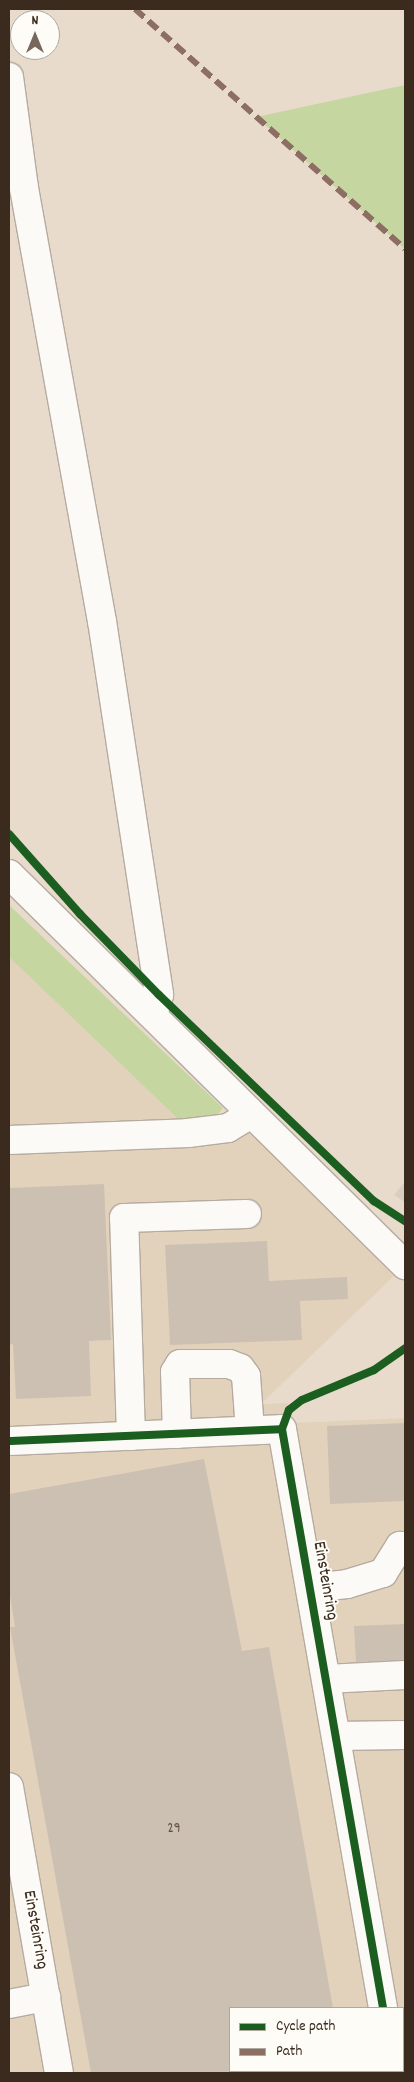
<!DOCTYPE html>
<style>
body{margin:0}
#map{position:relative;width:414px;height:2082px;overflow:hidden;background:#e8dbcc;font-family:Dekko,sans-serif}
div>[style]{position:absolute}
.built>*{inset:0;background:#e3d2bb}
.industrial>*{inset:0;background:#d8cec1}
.green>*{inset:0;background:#c5d6a1}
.building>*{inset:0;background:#ccc0b2}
.roads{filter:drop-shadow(1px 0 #b5aba0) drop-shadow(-1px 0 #b5aba0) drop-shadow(0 1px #b5aba0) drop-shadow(0 -1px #b5aba0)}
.minor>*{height:28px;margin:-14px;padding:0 14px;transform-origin:14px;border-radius:14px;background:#fcfaf7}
.quiet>*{height:6px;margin-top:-3px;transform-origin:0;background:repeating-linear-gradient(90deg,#8d6e63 0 12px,transparent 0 18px)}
.cycleway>*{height:8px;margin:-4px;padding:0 4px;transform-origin:4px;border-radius:4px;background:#1b5e20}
span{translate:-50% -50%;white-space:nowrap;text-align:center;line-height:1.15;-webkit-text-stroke:4px #fdfcf7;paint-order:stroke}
.number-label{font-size:15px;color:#5f5043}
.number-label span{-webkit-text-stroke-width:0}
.street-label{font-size:18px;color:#3b2a1e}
.frame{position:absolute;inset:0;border:10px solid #3b2a1e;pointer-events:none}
.legend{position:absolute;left:229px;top:2007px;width:175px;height:65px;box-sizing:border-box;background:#fdfcf7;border:1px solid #afa8a0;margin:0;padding:6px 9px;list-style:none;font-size:15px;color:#3b2a1e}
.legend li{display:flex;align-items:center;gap:10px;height:25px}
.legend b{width:25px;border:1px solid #afa8a0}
.north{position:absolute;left:10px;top:10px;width:50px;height:50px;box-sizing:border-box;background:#fdfcf7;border:1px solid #afa8a0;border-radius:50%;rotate:0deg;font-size:14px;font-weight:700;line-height:20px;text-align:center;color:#3b2a1e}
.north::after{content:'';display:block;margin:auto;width:18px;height:22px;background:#78685b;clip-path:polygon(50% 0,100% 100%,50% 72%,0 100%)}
</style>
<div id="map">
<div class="built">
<div style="clip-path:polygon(evenodd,9px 957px,176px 1117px,177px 1130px,239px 1123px,394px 1276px,261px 1404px,288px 1403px,293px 1423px,405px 1418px,405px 2073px,9px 2073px,9px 957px,230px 2008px,403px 2008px,403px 2071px,230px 2071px,230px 2008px)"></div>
</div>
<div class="industrial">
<div style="clip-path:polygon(405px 1182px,405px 1202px,394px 1195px)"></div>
</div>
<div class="green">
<div style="clip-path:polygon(405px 85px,405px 249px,256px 117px)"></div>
<div style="clip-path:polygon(9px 905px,223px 1108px,209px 1126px,176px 1130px,176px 1117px,9px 957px)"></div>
</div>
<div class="building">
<div style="clip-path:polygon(104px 1184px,111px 1340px,89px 1341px,91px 1396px,16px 1399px,13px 1344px,9px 1345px,9px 1188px)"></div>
<div style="clip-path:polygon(267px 1241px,269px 1281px,347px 1277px,348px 1299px,300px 1301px,302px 1340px,170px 1345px,165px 1245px)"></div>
<div style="clip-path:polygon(405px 1423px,405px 1501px,330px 1504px,327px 1426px)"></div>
<div style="clip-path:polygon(204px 1459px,242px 1651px,269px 1647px,333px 2008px,230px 2008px,230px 2073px,91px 2073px,10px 1627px,15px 1627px,9px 1590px,9px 1494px)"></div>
<div style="clip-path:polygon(405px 1624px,405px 1660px,356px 1662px,354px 1626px)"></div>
</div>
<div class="roads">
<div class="minor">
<div style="left:9px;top:77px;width:112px;rotate:82.3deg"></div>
<div style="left:24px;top:188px;width:440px;rotate:79.8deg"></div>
<div style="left:102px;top:621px;width:378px;rotate:81.3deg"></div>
<div style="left:159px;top:995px;width:21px;rotate:107deg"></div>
<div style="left:9px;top:874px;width:557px;rotate:44.64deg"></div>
<div style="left:9px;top:1140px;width:179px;rotate:-2.2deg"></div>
<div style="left:188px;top:1133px;width:40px;rotate:-7.1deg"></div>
<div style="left:228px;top:1128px;width:26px;rotate:-31deg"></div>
<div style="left:177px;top:1434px;width:62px;rotate:-91.8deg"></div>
<div style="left:175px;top:1372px;width:9px;rotate:-58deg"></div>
<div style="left:180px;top:1364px;width:49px"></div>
<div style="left:229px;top:1364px;width:12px;rotate:20deg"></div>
<div style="left:240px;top:1368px;width:10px;rotate:53deg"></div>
<div style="left:246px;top:1376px;width:54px;rotate:85.8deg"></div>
<div style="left:131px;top:1436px;width:218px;rotate:-91.8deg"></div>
<div style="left:124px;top:1218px;width:123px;rotate:-1.9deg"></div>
<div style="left:9px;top:1441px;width:273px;rotate:-2.5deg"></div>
<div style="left:282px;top:1429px;width:588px;rotate:80.1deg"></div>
<div style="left:310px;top:1588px;width:37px;rotate:-6deg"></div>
<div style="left:347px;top:1584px;width:38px;rotate:-17deg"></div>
<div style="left:383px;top:1573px;width:32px;rotate:-58deg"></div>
<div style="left:400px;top:1546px;width:5px"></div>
<div style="left:326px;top:1679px;width:79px;rotate:-2.9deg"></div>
<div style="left:336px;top:1736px;width:69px;rotate:-0.8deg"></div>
<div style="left:9px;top:1787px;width:290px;rotate:80.1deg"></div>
<div style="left:9px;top:2004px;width:38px;rotate:-11deg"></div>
<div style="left:394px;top:2071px;width:2px;rotate:90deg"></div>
</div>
</div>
<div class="quiet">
<div style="left:135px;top:9px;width:361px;rotate:41.6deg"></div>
</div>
<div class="cycleway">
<div style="left:9px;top:834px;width:107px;rotate:48.4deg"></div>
<div style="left:80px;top:914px;width:113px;rotate:45.7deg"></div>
<div style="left:159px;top:995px;width:298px;rotate:43.8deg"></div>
<div style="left:374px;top:1201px;width:37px;rotate:33deg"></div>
<div style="left:282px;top:1429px;width:20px;rotate:-70deg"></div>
<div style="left:289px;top:1410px;width:16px;rotate:-38deg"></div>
<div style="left:302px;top:1400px;width:78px;rotate:-22.6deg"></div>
<div style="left:374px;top:1370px;width:38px;rotate:-35deg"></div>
<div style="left:9px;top:1441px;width:273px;rotate:-2.5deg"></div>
<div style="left:282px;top:1429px;width:588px;rotate:80.1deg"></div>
</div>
<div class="number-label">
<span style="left:174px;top:1830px">29</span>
</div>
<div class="street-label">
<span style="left:324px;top:1581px;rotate:80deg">Einsteinring</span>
<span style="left:34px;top:1930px;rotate:80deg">Einsteinring</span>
</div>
<div class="frame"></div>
<ul class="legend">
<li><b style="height:6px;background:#1b5e20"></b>Cycle path</li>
<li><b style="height:6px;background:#8d6e63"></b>Path</li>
</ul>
<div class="north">N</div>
</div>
